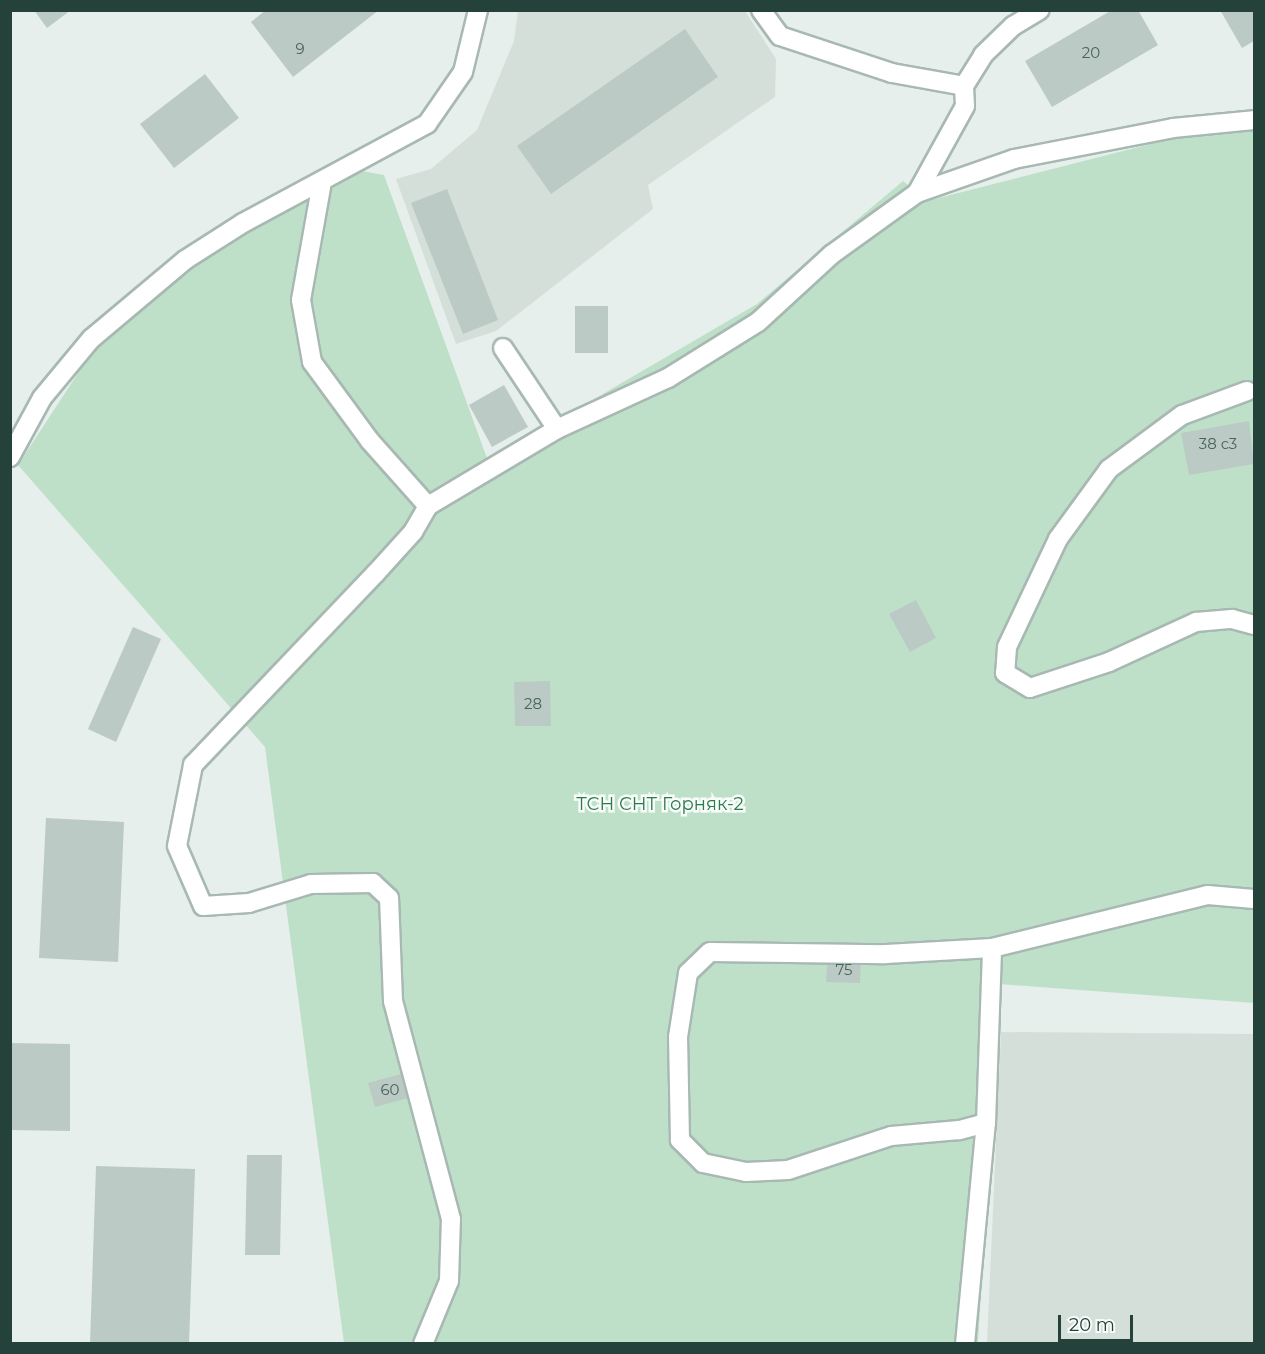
<!DOCTYPE html>
<meta charset="utf-8">
<style>
body{margin:0}
#map{position:relative;width:1265px;height:1354px;overflow:hidden;background:#e6efeb;font-family:Montserrat,sans-serif}
div>[style]{position:absolute}
.built>*{inset:0;background:#d4dfda}
.green>*{inset:0;background:#bfe0c8}
.building>*{inset:0;background:#bbcac4}
.roads{filter:drop-shadow(2px 0 #a8b8b2) drop-shadow(-2px 0 #a8b8b2) drop-shadow(0 2px #a8b8b2) drop-shadow(0 -2px #a8b8b2)}
.minor>*{height:18px;margin:-9px;padding:0 9px;transform-origin:9px;border-radius:9px;background:#fff}
span{translate:-50% -50%;white-space:nowrap;text-align:center;line-height:1.15;-webkit-text-stroke:5px #f7fbf9;paint-order:stroke}
.number-label{font-size:15px;color:#4a645c}
.number-label span{-webkit-text-stroke-width:0}
.park-label{font-size:18px;color:#2d7a4b}
.frame{position:absolute;inset:0;border:12px solid #24423a;pointer-events:none}
.scale{position:absolute;left:1058px;top:1315px;width:75px;height:27px;box-sizing:border-box;border:3px solid #24423a;border-top:0;padding-left:8px;font-size:18px;line-height:21px;white-space:nowrap;color:#24423a;-webkit-text-stroke:4px #f7fbf9;paint-order:stroke}
</style>
<div id="map">
<div class="built">
<div style="clip-path:polygon(518px 11px,745px 11px,776px 59px,775px 97px,648px 185px,653px 209px,496px 331px,456px 344px,396px 179px,431px 169px,477px 130px,514px 41px)"></div>
<div style="clip-path:polygon(1001px 1032px,1254px 1034px,1254px 1343px,987px 1343px)"></div>
</div>
<div class="green">
<div style="clip-path:polygon(1254px 131px,1254px 1003px,999px 984px,978px 1343px,344px 1343px,265px 747px,18px 465px,95px 347px,191px 267px,254px 226px,362px 171px,384px 175px,488px 461px,757px 304px,903px 181px,927px 201px,1174px 138px)"></div>
</div>
<div class="building">
<div style="clip-path:polygon(34px 10px,71px 10px,47px 28px)"></div>
<div style="clip-path:polygon(266px 10px,379px 10px,293px 77px,251px 22px)"></div>
<div style="clip-path:polygon(1112px 10px,1138px 10px,1158px 45px,1052px 107px,1025px 61px)"></div>
<div style="clip-path:polygon(1220px 10px,1254px 10px,1254px 41px,1242px 48px)"></div>
<div style="clip-path:polygon(685px 29px,718px 77px,551px 194px,517px 146px)"></div>
<div style="clip-path:polygon(205px 74px,239px 118px,174px 168px,140px 124px)"></div>
<div style="clip-path:polygon(447px 189px,498px 320px,463px 334px,411px 203px)"></div>
<div style="clip-path:polygon(575px 306px,608px 306px,608px 353px,575px 353px)"></div>
<div style="clip-path:polygon(504px 385px,528px 427px,492px 447px,469px 405px)"></div>
<div style="clip-path:polygon(1249px 421px,1254px 464px,1189px 475px,1181px 433px)"></div>
<div style="clip-path:polygon(916px 600px,936px 638px,910px 652px,889px 614px)"></div>
<div style="clip-path:polygon(133px 627px,161px 639px,116px 742px,88px 729px)"></div>
<div style="clip-path:polygon(550px 681px,551px 726px,515px 726px,514px 682px)"></div>
<div style="clip-path:polygon(46px 818px,124px 822px,118px 962px,39px 958px)"></div>
<div style="clip-path:polygon(828px 956px,861px 958px,860px 983px,826px 982px)"></div>
<div style="clip-path:polygon(10px 1043px,70px 1044px,70px 1131px,10px 1130px)"></div>
<div style="clip-path:polygon(405px 1073px,412px 1097px,375px 1107px,368px 1083px)"></div>
<div style="clip-path:polygon(247px 1155px,282px 1155px,280px 1255px,245px 1255px)"></div>
<div style="clip-path:polygon(96px 1166px,195px 1169px,189px 1344px,90px 1344px)"></div>
</div>
<div class="roads">
<div class="minor">
<div style="left:761px;top:10px;width:32px;rotate:54deg"></div>
<div style="left:780px;top:36px;width:118px;rotate:18.3deg"></div>
<div style="left:892px;top:73px;width:73px;rotate:10.2deg"></div>
<div style="left:964px;top:86px;width:36px;rotate:-58deg"></div>
<div style="left:983px;top:55px;width:42px;rotate:-44deg"></div>
<div style="left:1013px;top:26px;width:31px;rotate:-31deg"></div>
<div style="left:322px;top:182px;width:120px;rotate:100.1deg"></div>
<div style="left:301px;top:300px;width:63px;rotate:79.9deg"></div>
<div style="left:312px;top:362px;width:98px;rotate:53.7deg"></div>
<div style="left:370px;top:441px;width:87px;rotate:48.3deg"></div>
<div style="left:917px;top:193px;width:103px;rotate:-19.3deg"></div>
<div style="left:1014px;top:159px;width:162px;rotate:-11deg"></div>
<div style="left:1173px;top:128px;width:81px;rotate:-5.6deg"></div>
<div style="left:503px;top:348px;width:97px;rotate:56.3deg"></div>
<div style="left:1247px;top:391px;width:69px;rotate:159.7deg"></div>
<div style="left:1182px;top:415px;width:91px;rotate:143.5deg"></div>
<div style="left:1109px;top:469px;width:87px;rotate:126.1deg"></div>
<div style="left:1058px;top:539px;width:119px;rotate:115.3deg"></div>
<div style="left:1007px;top:647px;width:26px;rotate:94deg"></div>
<div style="left:1005px;top:673px;width:29px;rotate:31deg"></div>
<div style="left:1030px;top:688px;width:83px;rotate:-18.2deg"></div>
<div style="left:1109px;top:662px;width:96px;rotate:-24.7deg"></div>
<div style="left:1196px;top:622px;width:36px;rotate:-5deg"></div>
<div style="left:1232px;top:619px;width:23px;rotate:15deg"></div>
<div style="left:10px;top:457px;width:67px;rotate:-61.5deg"></div>
<div style="left:42px;top:398px;width:77px;rotate:-50.3deg"></div>
<div style="left:91px;top:339px;width:123px;rotate:-40deg"></div>
<div style="left:185px;top:260px;width:69px;rotate:-32.5deg"></div>
<div style="left:243px;top:223px;width:209px;rotate:-28.3deg"></div>
<div style="left:427px;top:124px;width:63px;rotate:-55.3deg"></div>
<div style="left:463px;top:72px;width:64px;rotate:-76.4deg"></div>
<div style="left:986px;top:1123px;width:175px;rotate:-88deg"></div>
<div style="left:423px;top:1344px;width:68px;rotate:-67.6deg"></div>
<div style="left:449px;top:1281px;width:62px;rotate:-88.2deg"></div>
<div style="left:451px;top:1219px;width:226px;rotate:-104.9deg"></div>
<div style="left:393px;top:1001px;width:103px;rotate:-92.2deg"></div>
<div style="left:389px;top:898px;width:22px;rotate:-137deg"></div>
<div style="left:373px;top:883px;width:62px;rotate:179.1deg"></div>
<div style="left:311px;top:884px;width:65px;rotate:163deg"></div>
<div style="left:249px;top:903px;width:46px;rotate:176.3deg"></div>
<div style="left:203px;top:906px;width:65px;rotate:-113.4deg"></div>
<div style="left:177px;top:846px;width:83px;rotate:-78.8deg"></div>
<div style="left:193px;top:765px;width:264px;rotate:-46.4deg"></div>
<div style="left:375px;top:574px;width:57px;rotate:-47.9deg"></div>
<div style="left:413px;top:532px;width:30px;rotate:-60deg"></div>
<div style="left:428px;top:506px;width:150px;rotate:-30.8deg"></div>
<div style="left:557px;top:429px;width:122px;rotate:-24.7deg"></div>
<div style="left:668px;top:378px;width:106px;rotate:-31.9deg"></div>
<div style="left:758px;top:322px;width:99px;rotate:-42.5deg"></div>
<div style="left:831px;top:255px;width:106px;rotate:-35.8deg"></div>
<div style="left:917px;top:193px;width:99px;rotate:-61.1deg"></div>
<div style="left:965px;top:106px;width:20px;rotate:-93deg"></div>
<div style="left:965px;top:1344px;width:222px;rotate:-84.6deg"></div>
<div style="left:986px;top:1123px;width:28px;rotate:165deg"></div>
<div style="left:959px;top:1130px;width:68px;rotate:175deg"></div>
<div style="left:891px;top:1136px;width:108px;rotate:161.7deg"></div>
<div style="left:788px;top:1170px;width:42px;rotate:177.3deg"></div>
<div style="left:746px;top:1172px;width:44px;rotate:-168.2deg"></div>
<div style="left:703px;top:1163px;width:33px;rotate:-135deg"></div>
<div style="left:680px;top:1140px;width:103px;rotate:-91.1deg"></div>
<div style="left:678px;top:1037px;width:65px;rotate:-81.1deg"></div>
<div style="left:688px;top:973px;width:30px;rotate:-44deg"></div>
<div style="left:710px;top:952px;width:176px;rotate:0.7deg"></div>
<div style="left:886px;top:954px;width:106px;rotate:-3.2deg"></div>
<div style="left:992px;top:948px;width:222px;rotate:-13.8deg"></div>
<div style="left:1208px;top:895px;width:46px;rotate:5deg"></div>
</div>
</div>
<div class="number-label">
<span style="left:300px;top:49px">9</span>
<span style="left:1091px;top:53px">20</span>
<span style="left:1218px;top:444px">38 с3</span>
<span style="left:533px;top:704px">28</span>
<span style="left:844px;top:970px">75</span>
<span style="left:390px;top:1090px">60</span>
</div>
<div class="park-label">
<span style="left:660px;top:804px">ТСН СНТ Горняк-2</span>
</div>
<div class="frame"></div>
<div class="scale">20 m</div>
</div>
